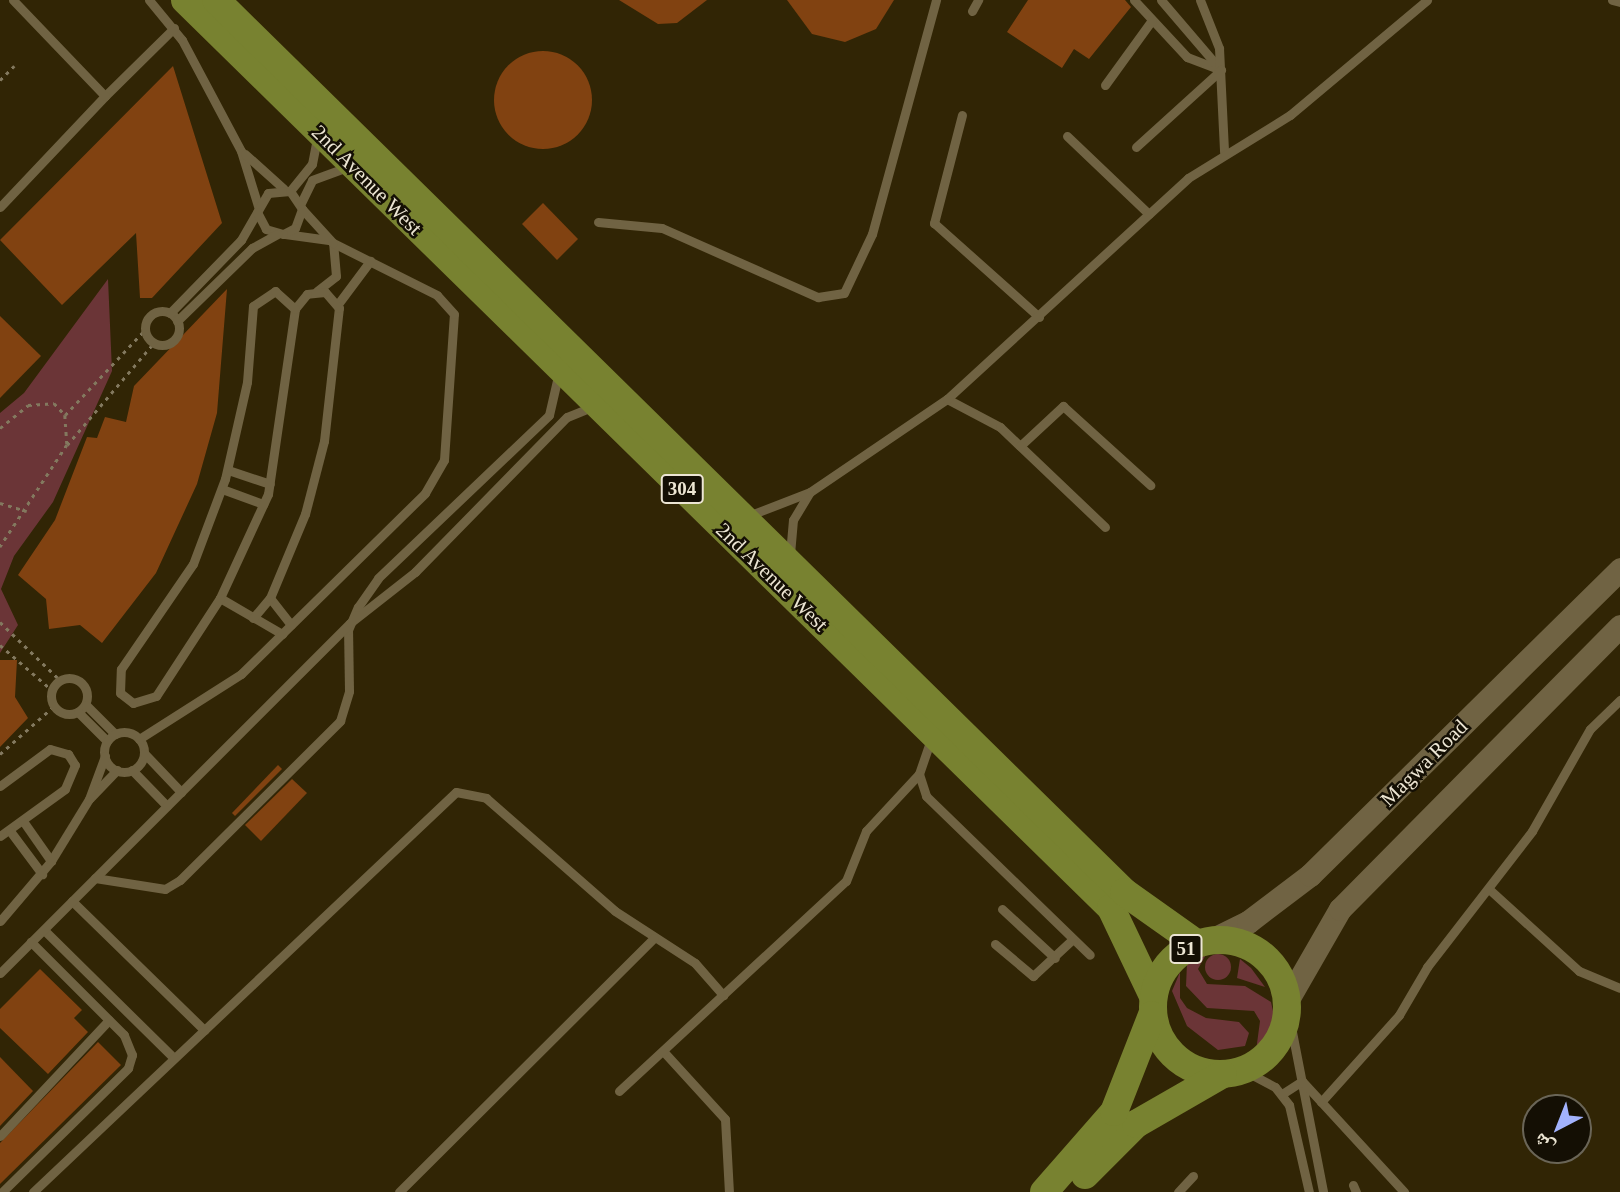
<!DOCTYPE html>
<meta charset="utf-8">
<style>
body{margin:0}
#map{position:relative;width:1620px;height:1192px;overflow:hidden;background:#312505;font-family:"Times New Roman","Noto Naskh Arabic",serif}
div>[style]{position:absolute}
.green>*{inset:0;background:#6b3537}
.round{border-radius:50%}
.building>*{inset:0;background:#814211}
.path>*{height:2.5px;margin-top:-1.25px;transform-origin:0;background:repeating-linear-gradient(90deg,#83795f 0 3.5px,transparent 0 8.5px)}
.service>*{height:9px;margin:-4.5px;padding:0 4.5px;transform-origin:4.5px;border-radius:4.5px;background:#706343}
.service>.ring{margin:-4.5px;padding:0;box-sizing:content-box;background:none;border:9px solid #706343;border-radius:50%}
.tertiary>*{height:23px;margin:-11.5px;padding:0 11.5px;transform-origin:11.5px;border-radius:11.5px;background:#706343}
.primary>*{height:28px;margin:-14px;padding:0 14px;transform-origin:14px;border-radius:14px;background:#788230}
.primary>.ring{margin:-14px;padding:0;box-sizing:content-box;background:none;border:28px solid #788230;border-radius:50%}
span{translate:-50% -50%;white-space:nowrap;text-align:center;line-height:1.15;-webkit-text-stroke:5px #140f04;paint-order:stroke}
.shield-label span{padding:2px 5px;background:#140f04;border:2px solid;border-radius:5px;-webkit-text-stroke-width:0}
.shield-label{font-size:19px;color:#ece5d3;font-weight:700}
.street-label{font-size:21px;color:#ece5d3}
.north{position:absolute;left:1522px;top:1094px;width:70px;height:70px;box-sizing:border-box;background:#140f04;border:2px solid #6a6557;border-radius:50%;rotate:222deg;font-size:19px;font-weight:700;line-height:28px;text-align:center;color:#ece5d3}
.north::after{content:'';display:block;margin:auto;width:24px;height:32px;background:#a2b2fd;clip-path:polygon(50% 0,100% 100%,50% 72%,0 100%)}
</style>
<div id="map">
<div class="green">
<div style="clip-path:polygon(108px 279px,112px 371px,53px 502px,14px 556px,1px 589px,18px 625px,0 653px,0 413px,24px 393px)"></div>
<div style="clip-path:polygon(1209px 949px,1198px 969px,1207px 984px,1245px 986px,1271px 1002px,1276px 1025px,1256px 1051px,1260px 1021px,1254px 1011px,1207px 1008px,1186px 986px,1187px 963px)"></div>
<div class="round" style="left:1205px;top:954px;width:26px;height:26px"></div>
<div style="clip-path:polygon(1240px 959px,1251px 968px,1265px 987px,1237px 978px)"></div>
<div style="clip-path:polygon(1180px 972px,1180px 998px,1187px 1008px,1206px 1018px,1239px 1022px,1249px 1033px,1245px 1046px,1218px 1050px,1187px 1026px,1172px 991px)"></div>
</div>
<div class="building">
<div style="clip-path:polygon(619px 0,707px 0,677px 23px,658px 24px)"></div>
<div style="clip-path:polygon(787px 0,894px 0,876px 29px,845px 42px,812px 34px)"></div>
<div style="clip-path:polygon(1028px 0,1125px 0,1131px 7px,1089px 59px,1074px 49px,1062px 68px,1007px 32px)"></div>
<div class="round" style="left:494px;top:51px;width:98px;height:98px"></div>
<div style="clip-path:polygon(173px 66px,222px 223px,152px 298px,140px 298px,136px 233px,62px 305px,0 240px)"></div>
<div style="clip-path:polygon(543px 203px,578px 239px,557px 260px,522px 224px)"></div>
<div style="clip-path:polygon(227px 289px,217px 413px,197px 484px,156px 573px,102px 643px,80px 625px,49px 629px,46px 599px,18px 575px,55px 520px,87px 437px,97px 438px,105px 417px,126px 422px,134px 386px)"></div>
<div style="clip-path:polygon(0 316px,41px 356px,0 398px)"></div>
<div style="clip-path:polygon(0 660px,17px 660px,15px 697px,28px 718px,0 747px)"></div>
<div style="clip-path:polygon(278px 765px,282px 769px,235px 816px,232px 813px)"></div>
<div style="clip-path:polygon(292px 779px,307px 793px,261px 841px,245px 825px)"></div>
<div style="clip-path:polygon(40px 969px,82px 1010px,74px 1018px,88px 1032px,48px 1074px,0 1028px,0 1009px)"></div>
<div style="clip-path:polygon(98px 1042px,121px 1065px,0 1184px,0 1143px)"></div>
<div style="clip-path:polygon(0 1057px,33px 1091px,0 1126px)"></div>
</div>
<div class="path">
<div style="left:0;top:80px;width:20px;rotate:-45deg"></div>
<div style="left:65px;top:415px;width:115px;rotate:-46.8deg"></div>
<div style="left:0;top:428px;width:36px;rotate:-39deg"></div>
<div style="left:28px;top:405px;width:26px;rotate:-4deg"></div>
<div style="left:54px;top:403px;width:16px;rotate:47deg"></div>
<div style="left:65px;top:415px;width:30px;rotate:86deg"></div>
<div style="left:67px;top:445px;width:122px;rotate:123.3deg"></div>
<div style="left:67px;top:445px;width:133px;rotate:-49.6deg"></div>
<div style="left:0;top:503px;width:28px;rotate:17deg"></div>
<div style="left:0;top:622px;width:83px;rotate:44deg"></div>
<div style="left:0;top:645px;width:69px;rotate:40.9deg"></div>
<div style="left:0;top:754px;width:72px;rotate:-41.6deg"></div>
</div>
<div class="service">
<div style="left:149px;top:0;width:52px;rotate:50.5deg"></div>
<div style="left:182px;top:40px;width:126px;rotate:62deg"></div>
<div style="left:241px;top:151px;width:58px;rotate:72.8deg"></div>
<div style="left:1134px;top:0;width:78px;rotate:47.1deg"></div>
<div style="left:1187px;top:57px;width:36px;rotate:21deg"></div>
<div style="left:1161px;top:0;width:91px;rotate:49.5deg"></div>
<div style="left:1200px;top:0;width:52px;rotate:68.4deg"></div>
<div style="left:1219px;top:48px;width:104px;rotate:87.2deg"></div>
<div style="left:1612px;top:0;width:8px;rotate:14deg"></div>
<div style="left:972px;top:11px;width:13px;rotate:-61deg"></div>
<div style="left:1105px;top:85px;width:80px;rotate:-54.1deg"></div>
<div style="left:105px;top:96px;width:97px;rotate:-44.6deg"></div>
<div style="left:962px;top:115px;width:112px;rotate:104.5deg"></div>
<div style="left:934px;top:223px;width:141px;rotate:41.8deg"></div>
<div style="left:1067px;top:136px;width:113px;rotate:43.6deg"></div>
<div style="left:1136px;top:147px;width:115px;rotate:-42.2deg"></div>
<div style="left:245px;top:154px;width:52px;rotate:41.9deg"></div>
<div style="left:290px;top:191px;width:35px;rotate:-51deg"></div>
<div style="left:312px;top:164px;width:25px;rotate:-79deg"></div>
<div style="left:301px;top:203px;width:25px;rotate:-64deg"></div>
<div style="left:312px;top:180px;width:37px;rotate:-20deg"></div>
<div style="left:0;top:207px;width:153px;rotate:-46.6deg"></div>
<div style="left:105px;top:96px;width:133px;rotate:-133.8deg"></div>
<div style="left:598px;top:222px;width:64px;rotate:5.4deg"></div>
<div style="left:662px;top:228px;width:171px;rotate:23.9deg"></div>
<div style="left:818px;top:297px;width:26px;rotate:-9deg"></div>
<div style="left:844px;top:293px;width:65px;rotate:-64.6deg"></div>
<div style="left:872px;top:234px;width:243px;rotate:-74.7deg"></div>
<div style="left:285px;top:234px;width:44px;rotate:7.8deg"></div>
<div style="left:317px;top:291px;width:24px;rotate:-38deg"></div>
<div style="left:336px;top:276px;width:32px;rotate:-95deg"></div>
<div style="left:338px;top:304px;width:54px;rotate:-53.3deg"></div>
<div class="ring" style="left:145px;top:311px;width:25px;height:25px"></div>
<div style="left:170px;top:313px;width:102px;rotate:-45.8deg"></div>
<div style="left:241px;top:240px;width:54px;rotate:-60.1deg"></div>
<div style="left:268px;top:193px;width:22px;rotate:-5deg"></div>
<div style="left:290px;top:191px;width:22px;rotate:56deg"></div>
<div style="left:302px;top:209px;width:20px;rotate:110deg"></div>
<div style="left:295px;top:228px;width:13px;rotate:153deg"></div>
<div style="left:283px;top:234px;width:18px;rotate:-164deg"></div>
<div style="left:266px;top:229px;width:19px;rotate:-118deg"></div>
<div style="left:177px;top:321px;width:105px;rotate:-44.2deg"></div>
<div style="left:252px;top:248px;width:29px;rotate:-29deg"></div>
<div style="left:947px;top:399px;width:60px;rotate:27.8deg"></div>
<div style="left:1000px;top:427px;width:145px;rotate:43.6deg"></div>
<div style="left:1020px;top:446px;width:59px;rotate:-42.9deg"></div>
<div style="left:1063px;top:406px;width:118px;rotate:42.2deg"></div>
<div style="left:228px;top:470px;width:44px;rotate:18.4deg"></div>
<div style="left:222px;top:489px;width:44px;rotate:20.1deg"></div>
<div style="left:748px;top:516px;width:66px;rotate:-21.2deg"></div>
<div style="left:810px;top:492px;width:166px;rotate:-34.2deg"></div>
<div style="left:947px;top:399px;width:327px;rotate:-42.5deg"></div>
<div style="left:1188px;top:178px;width:120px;rotate:-31.7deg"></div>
<div style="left:1290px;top:115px;width:179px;rotate:-40deg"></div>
<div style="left:790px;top:554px;width:34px;rotate:-85deg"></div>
<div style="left:793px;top:520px;width:31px;rotate:-59deg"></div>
<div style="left:220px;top:598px;width:72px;rotate:30.1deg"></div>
<div style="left:270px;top:598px;width:34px;rotate:52deg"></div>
<div style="left:253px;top:618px;width:26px;rotate:-50deg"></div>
<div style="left:270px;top:598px;width:91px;rotate:-67.4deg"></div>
<div style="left:305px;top:514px;width:75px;rotate:-75.4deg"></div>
<div style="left:324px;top:441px;width:134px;rotate:-83.6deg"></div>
<div style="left:339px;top:308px;width:21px;rotate:-131deg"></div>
<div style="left:325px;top:292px;width:18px;rotate:174deg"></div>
<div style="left:307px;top:294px;width:19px;rotate:129deg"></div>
<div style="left:295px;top:309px;width:187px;rotate:98.3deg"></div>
<div style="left:268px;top:494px;width:115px;rotate:114.8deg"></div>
<div style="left:220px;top:598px;width:117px;rotate:123.1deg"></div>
<div style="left:156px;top:696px;width:24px;rotate:163deg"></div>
<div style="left:133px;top:703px;width:16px;rotate:-142deg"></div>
<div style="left:120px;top:693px;width:24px;rotate:-88deg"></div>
<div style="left:121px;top:669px;width:127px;rotate:-55.6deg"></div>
<div style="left:193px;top:564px;width:91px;rotate:-69.4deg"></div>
<div style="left:225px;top:479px;width:99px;rotate:-77.2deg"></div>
<div style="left:247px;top:382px;width:76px;rotate:-85.5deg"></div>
<div style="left:253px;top:306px;width:27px;rotate:-34deg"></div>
<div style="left:275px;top:291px;width:27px;rotate:42deg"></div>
<div class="ring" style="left:51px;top:678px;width:27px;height:27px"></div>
<div style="left:86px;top:705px;width:41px;rotate:45deg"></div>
<div style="left:78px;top:712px;width:41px;rotate:45deg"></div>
<div class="ring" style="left:104px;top:732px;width:31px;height:31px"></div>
<div style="left:139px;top:739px;width:121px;rotate:-32.5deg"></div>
<div style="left:241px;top:674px;width:258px;rotate:-44.5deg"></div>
<div style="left:425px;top:493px;width:38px;rotate:-60deg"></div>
<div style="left:444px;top:460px;width:146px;rotate:-86.1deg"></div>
<div style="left:454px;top:314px;width:25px;rotate:-132deg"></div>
<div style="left:437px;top:295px;width:116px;rotate:-153.4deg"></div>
<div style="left:333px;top:243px;width:46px;rotate:-132.4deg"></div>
<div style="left:931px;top:739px;width:37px;rotate:109deg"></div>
<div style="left:919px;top:774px;width:23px;rotate:72deg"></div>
<div style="left:926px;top:796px;width:228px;rotate:44.1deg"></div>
<div style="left:144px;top:753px;width:54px;rotate:46.5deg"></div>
<div style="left:132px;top:770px;width:50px;rotate:45.8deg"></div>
<div style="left:0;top:786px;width:62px;rotate:-36.5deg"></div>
<div style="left:50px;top:749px;width:19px;rotate:16deg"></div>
<div style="left:68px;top:754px;width:13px;rotate:58deg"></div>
<div style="left:75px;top:765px;width:26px;rotate:113deg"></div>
<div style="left:65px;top:789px;width:80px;rotate:144.1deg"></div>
<div style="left:90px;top:798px;width:39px;rotate:-46deg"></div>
<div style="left:23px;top:821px;width:49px;rotate:55deg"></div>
<div style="left:10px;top:831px;width:54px;rotate:53.3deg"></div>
<div style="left:95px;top:878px;width:71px;rotate:8.9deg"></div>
<div style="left:165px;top:889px;width:17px;rotate:-31deg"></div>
<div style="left:180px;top:880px;width:226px;rotate:-44.8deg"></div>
<div style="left:340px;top:721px;width:31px;rotate:-73deg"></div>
<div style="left:349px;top:691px;width:61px;rotate:-90.9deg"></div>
<div style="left:348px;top:630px;width:25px;rotate:-67deg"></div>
<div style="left:358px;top:607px;width:35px;rotate:-55deg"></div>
<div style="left:378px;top:578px;width:236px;rotate:-43.6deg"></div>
<div style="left:549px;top:415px;width:39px;rotate:-77deg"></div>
<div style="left:1490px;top:890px;width:120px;rotate:42.3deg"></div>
<div style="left:1579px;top:971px;width:44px;rotate:22.5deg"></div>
<div style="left:72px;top:901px;width:185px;rotate:44.3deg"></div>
<div style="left:1002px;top:909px;width:72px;rotate:42.8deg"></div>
<div style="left:0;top:921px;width:79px;rotate:-49.6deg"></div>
<div style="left:51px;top:861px;width:73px;rotate:-58.5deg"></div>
<div style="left:89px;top:799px;width:46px;rotate:-69.6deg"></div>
<div style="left:44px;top:930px;width:182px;rotate:44.6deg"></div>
<div style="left:995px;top:944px;width:50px;rotate:40.1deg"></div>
<div style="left:1033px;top:976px;width:54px;rotate:-42.8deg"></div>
<div style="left:0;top:973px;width:495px;rotate:-45deg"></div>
<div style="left:350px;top:623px;width:83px;rotate:-38.1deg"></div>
<div style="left:415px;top:572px;width:217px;rotate:-45.6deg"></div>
<div style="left:567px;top:417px;width:29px;rotate:-22deg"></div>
<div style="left:1287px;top:1006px;width:189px;rotate:79deg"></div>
<div style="left:663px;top:1051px;width:92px;rotate:47.6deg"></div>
<div style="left:725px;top:1119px;width:73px;rotate:86.9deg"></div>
<div style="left:1243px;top:1070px;width:36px;rotate:28deg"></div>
<div style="left:1275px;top:1087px;width:23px;rotate:52deg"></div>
<div style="left:1289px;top:1105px;width:89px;rotate:77.1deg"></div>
<div style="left:619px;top:1091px;width:309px;rotate:-42.8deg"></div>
<div style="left:846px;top:881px;width:54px;rotate:-68.2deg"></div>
<div style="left:866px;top:831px;width:78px;rotate:-47.1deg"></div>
<div style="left:1282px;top:1094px;width:24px;rotate:-33deg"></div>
<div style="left:1302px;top:1081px;width:151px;rotate:47.4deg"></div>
<div style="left:1321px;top:1102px;width:117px;rotate:-48.1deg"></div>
<div style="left:1399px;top:1015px;width:56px;rotate:-59.7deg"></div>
<div style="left:1427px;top:967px;width:172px;rotate:-52.3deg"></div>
<div style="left:1532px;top:831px;width:117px;rotate:-60.4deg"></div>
<div style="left:1590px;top:729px;width:42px;rotate:-44deg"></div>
<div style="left:0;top:1136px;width:159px;rotate:-46.8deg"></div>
<div style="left:1353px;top:1185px;width:8px;rotate:67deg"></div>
<div style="left:2px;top:1192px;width:177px;rotate:-44.5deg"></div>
<div style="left:128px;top:1068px;width:14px;rotate:-73deg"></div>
<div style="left:132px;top:1055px;width:22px;rotate:-112deg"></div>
<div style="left:124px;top:1035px;width:132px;rotate:-135deg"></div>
<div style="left:33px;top:1192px;width:582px;rotate:-43.4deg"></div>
<div style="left:456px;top:792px;width:31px;rotate:11deg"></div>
<div style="left:486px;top:798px;width:171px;rotate:41.2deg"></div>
<div style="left:615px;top:911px;width:95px;rotate:33deg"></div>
<div style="left:695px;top:963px;width:43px;rotate:48.8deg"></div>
<div style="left:399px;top:1192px;width:360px;rotate:-44.9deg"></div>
<div style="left:1178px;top:1192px;width:22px;rotate:-47deg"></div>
</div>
<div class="tertiary">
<div style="left:1213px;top:939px;width:39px;rotate:-26deg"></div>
<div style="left:1248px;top:922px;width:78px;rotate:-37.2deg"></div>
<div style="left:1310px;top:875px;width:436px;rotate:-44.6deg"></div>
<div style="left:1287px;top:1001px;width:106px;rotate:-60.1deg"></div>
<div style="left:1340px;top:909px;width:398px;rotate:-45.3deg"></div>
</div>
<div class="primary">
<div style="left:185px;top:0;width:1297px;rotate:44.44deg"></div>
<div style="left:1111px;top:908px;width:98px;rotate:64.5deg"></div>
<div style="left:216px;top:0;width:1273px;rotate:44.49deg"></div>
<div style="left:1124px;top:892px;width:88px;rotate:35.3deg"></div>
<div class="ring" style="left:1153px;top:940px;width:106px;height:106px"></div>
<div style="left:1085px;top:1175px;width:72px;rotate:-45deg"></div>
<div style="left:1136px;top:1124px;width:100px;rotate:-29.9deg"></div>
<div style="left:1044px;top:1192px;width:106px;rotate:-48.8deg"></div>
<div style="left:1114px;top:1112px;width:104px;rotate:-68.6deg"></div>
</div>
<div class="shield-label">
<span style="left:682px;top:489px">304</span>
<span style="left:1186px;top:949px">51</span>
</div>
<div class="street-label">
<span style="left:367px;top:180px;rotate:45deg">2nd Avenue West</span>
<span style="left:772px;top:577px;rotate:44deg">2nd Avenue West</span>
<span style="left:1424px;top:763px;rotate:-45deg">Magwa Road</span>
</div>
<div class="north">ش</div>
</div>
